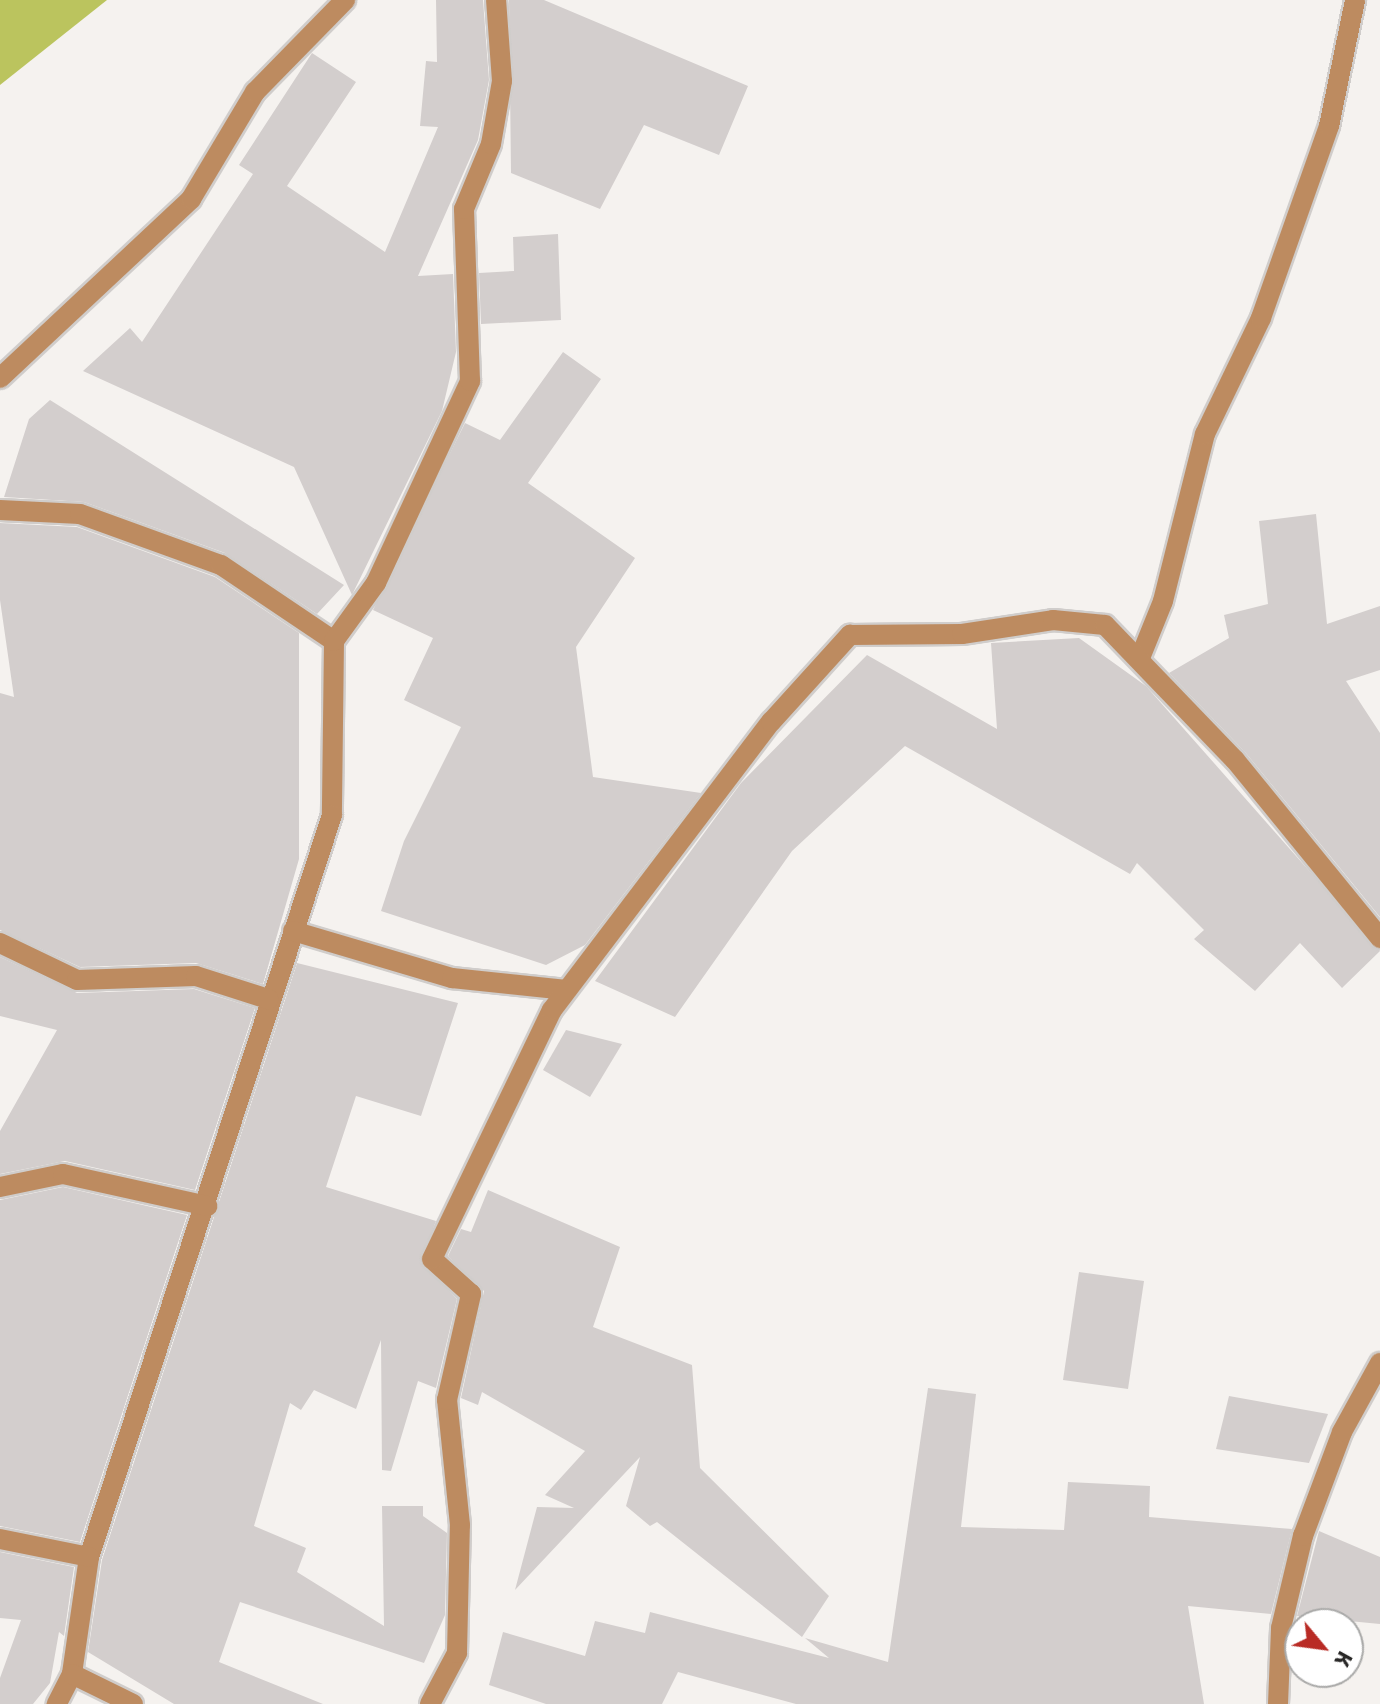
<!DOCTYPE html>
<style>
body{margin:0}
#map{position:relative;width:1380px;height:1704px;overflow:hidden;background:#f5f2ef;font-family:Signika,sans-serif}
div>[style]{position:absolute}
.forest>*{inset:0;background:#bbc45e}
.building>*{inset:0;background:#d3cecd}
.roads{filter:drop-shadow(2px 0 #d0cdcb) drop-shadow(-2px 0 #d0cdcb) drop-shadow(0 2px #d0cdcb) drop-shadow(0 -2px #d0cdcb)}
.street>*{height:20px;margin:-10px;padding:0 10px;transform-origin:10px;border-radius:10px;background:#bd8b60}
span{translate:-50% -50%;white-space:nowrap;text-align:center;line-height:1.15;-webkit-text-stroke:6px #fff;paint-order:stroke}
.north{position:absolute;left:1284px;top:1608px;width:80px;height:80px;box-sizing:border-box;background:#fff;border:2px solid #a9a9a8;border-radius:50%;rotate:119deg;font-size:22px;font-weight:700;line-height:32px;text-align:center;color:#282726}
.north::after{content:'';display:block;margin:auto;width:28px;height:36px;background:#b92b25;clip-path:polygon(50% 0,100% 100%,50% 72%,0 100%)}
</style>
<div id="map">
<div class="forest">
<div style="clip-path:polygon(0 0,107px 0,0 85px)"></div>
</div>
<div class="building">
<div style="clip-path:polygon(436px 0,483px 0,489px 80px,478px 140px,418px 276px,453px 274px,456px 352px,442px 411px,352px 595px,294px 467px,83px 371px,130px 328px,142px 342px,253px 174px,239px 165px,312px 53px,356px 82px,287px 186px,385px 252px,438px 127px,420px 126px,426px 61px,437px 62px)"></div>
<div style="clip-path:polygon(509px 0,544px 0,748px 86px,719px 155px,644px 125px,600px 209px,511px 173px)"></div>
<div style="clip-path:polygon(558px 234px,561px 320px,481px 324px,479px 273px,514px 271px,513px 237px)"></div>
<div style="clip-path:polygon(563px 352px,601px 379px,528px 483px,635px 558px,576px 647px,593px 777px,701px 793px,585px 945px,546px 965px,381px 911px,404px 841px,461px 727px,404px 700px,433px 638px,373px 610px,465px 423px,500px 440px)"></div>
<div style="clip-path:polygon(50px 400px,344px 585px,317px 614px,225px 553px,84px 502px,4px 497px,29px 419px)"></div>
<div style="clip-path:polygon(1316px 514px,1327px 624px,1380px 606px,1380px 670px,1346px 681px,1380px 733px,1380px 917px,1245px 752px,1169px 673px,1229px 638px,1224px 615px,1268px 604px,1259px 521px)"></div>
<div style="clip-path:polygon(0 523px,77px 527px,215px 577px,299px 633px,299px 859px,263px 984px,196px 963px,80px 967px,0 930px,0 693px,14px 697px,0 600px)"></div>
<div style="clip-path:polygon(1079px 638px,1146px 686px,1380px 951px,1342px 988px,1300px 943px,1255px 991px,1194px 939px,1204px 930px,1137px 863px,1130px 874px,905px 746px,792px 851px,675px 1017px,595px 981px,741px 783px,867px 655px,997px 729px,991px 643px)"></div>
<div style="clip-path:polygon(0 957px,77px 993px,194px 989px,255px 1008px,195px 1190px,65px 1161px,0 1174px,0 1131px,57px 1030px,0 1016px)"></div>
<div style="clip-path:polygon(297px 963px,458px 1003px,421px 1116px,356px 1096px,326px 1187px,436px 1221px,420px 1262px,457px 1299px,436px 1388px,418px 1381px,391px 1471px,382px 1470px,381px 1340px,356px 1409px,314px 1390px,301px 1410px,290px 1403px,254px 1526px,306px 1548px,297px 1572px,384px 1626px,382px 1506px,423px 1506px,423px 1516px,447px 1533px,445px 1615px,424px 1663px,240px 1602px,219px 1662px,323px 1704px,174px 1704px,88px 1652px,102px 1560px)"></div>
<div style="clip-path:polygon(566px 1030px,622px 1044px,590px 1097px,543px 1070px)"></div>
<div style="clip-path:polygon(63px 1187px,187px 1215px,80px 1542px,0 1526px,0 1200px)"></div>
<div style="clip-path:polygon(488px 1190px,620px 1247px,593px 1327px,692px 1365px,700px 1468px,829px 1596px,802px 1637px,657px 1522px,650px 1526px,626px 1506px,640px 1457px,515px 1590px,537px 1507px,574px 1508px,545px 1495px,585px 1451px,482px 1392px,478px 1405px,461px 1398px,484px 1291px,448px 1256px,461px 1229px,471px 1232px)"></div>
<div style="clip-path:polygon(1079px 1272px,1144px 1281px,1128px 1389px,1063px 1380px)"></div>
<div style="clip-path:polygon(928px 1388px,976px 1394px,961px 1527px,1064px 1530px,1068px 1482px,1150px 1486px,1149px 1517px,1292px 1529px,1271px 1614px,1188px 1606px,1204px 1704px,796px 1704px,678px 1672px,662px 1704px,546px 1704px,489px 1685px,503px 1632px,585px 1656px,595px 1621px,645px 1633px,650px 1612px,829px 1658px,805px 1638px,888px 1662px)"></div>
<div style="clip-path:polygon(1229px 1396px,1328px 1414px,1309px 1463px,1216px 1449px)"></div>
<div style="clip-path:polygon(1319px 1531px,1380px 1557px,1380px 1624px,1297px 1616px)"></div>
<div style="clip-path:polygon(0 1552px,74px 1567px,64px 1636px,59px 1632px,50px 1683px,33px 1704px,0 1704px,0 1678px,21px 1620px,0 1618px)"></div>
</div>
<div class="roads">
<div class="street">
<div style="left:0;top:378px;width:262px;rotate:-43.1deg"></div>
<div style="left:191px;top:199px;width:125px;rotate:-59.1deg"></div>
<div style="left:255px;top:92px;width:129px;rotate:-45.6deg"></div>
<div style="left:0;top:510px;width:80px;rotate:2.9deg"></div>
<div style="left:80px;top:514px;width:150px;rotate:19.9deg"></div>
<div style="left:221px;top:565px;width:136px;rotate:33.9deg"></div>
<div style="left:334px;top:641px;width:174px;rotate:90.7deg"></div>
<div style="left:332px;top:815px;width:781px;rotate:108.13deg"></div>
<div style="left:89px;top:1557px;width:118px;rotate:98.3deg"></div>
<div style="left:72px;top:1674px;width:34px;rotate:117deg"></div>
<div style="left:334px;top:641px;width:72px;rotate:-54.1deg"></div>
<div style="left:376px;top:583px;width:223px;rotate:-65deg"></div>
<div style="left:470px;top:381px;width:172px;rotate:-92deg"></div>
<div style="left:464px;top:209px;width:70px;rotate:-67.4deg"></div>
<div style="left:491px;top:144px;width:64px;rotate:-80.1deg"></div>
<div style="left:502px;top:81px;width:81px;rotate:-94.2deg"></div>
<div style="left:1140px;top:658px;width:61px;rotate:-68deg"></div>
<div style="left:1163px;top:601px;width:172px;rotate:-75.9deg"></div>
<div style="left:1205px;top:434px;width:129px;rotate:-64.2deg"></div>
<div style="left:1261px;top:318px;width:204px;rotate:-70.5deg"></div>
<div style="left:1329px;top:126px;width:129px;rotate:-78.3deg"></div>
<div style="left:293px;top:931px;width:166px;rotate:16.5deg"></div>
<div style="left:452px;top:978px;width:115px;rotate:6deg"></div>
<div style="left:0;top:943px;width:85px;rotate:25.7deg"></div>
<div style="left:77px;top:980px;width:119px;rotate:-1.9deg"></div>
<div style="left:196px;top:976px;width:76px;rotate:17.7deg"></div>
<div style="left:0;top:1187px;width:64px;rotate:-11.7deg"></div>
<div style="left:63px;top:1174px;width:148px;rotate:12.5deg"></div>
<div style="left:0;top:1539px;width:91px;rotate:11.4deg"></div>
<div style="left:72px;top:1674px;width:68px;rotate:26.2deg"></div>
<div style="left:430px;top:1704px;width:58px;rotate:-62.1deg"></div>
<div style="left:457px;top:1653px;width:128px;rotate:-88.7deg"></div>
<div style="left:460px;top:1525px;width:126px;rotate:-95.9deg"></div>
<div style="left:447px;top:1400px;width:109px;rotate:-77.2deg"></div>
<div style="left:471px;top:1294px;width:52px;rotate:-138.1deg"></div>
<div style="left:432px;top:1259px;width:276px;rotate:-64.3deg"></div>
<div style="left:552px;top:1010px;width:362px;rotate:-52.8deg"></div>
<div style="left:771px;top:722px;width:118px;rotate:-47.8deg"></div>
<div style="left:850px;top:635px;width:112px;rotate:-0.5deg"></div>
<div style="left:962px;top:634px;width:92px;rotate:-8.7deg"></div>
<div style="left:1053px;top:620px;width:52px;rotate:5.5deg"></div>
<div style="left:1105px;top:625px;width:187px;rotate:46.1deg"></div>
<div style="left:1235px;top:760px;width:230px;rotate:50.8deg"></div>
<div style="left:1278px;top:1704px;width:76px;rotate:-87.7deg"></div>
<div style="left:1281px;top:1628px;width:95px;rotate:-76.6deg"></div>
<div style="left:1303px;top:1536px;width:111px;rotate:-69.4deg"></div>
<div style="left:1342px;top:1432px;width:79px;rotate:-61.2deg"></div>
</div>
</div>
<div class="north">K</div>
</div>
